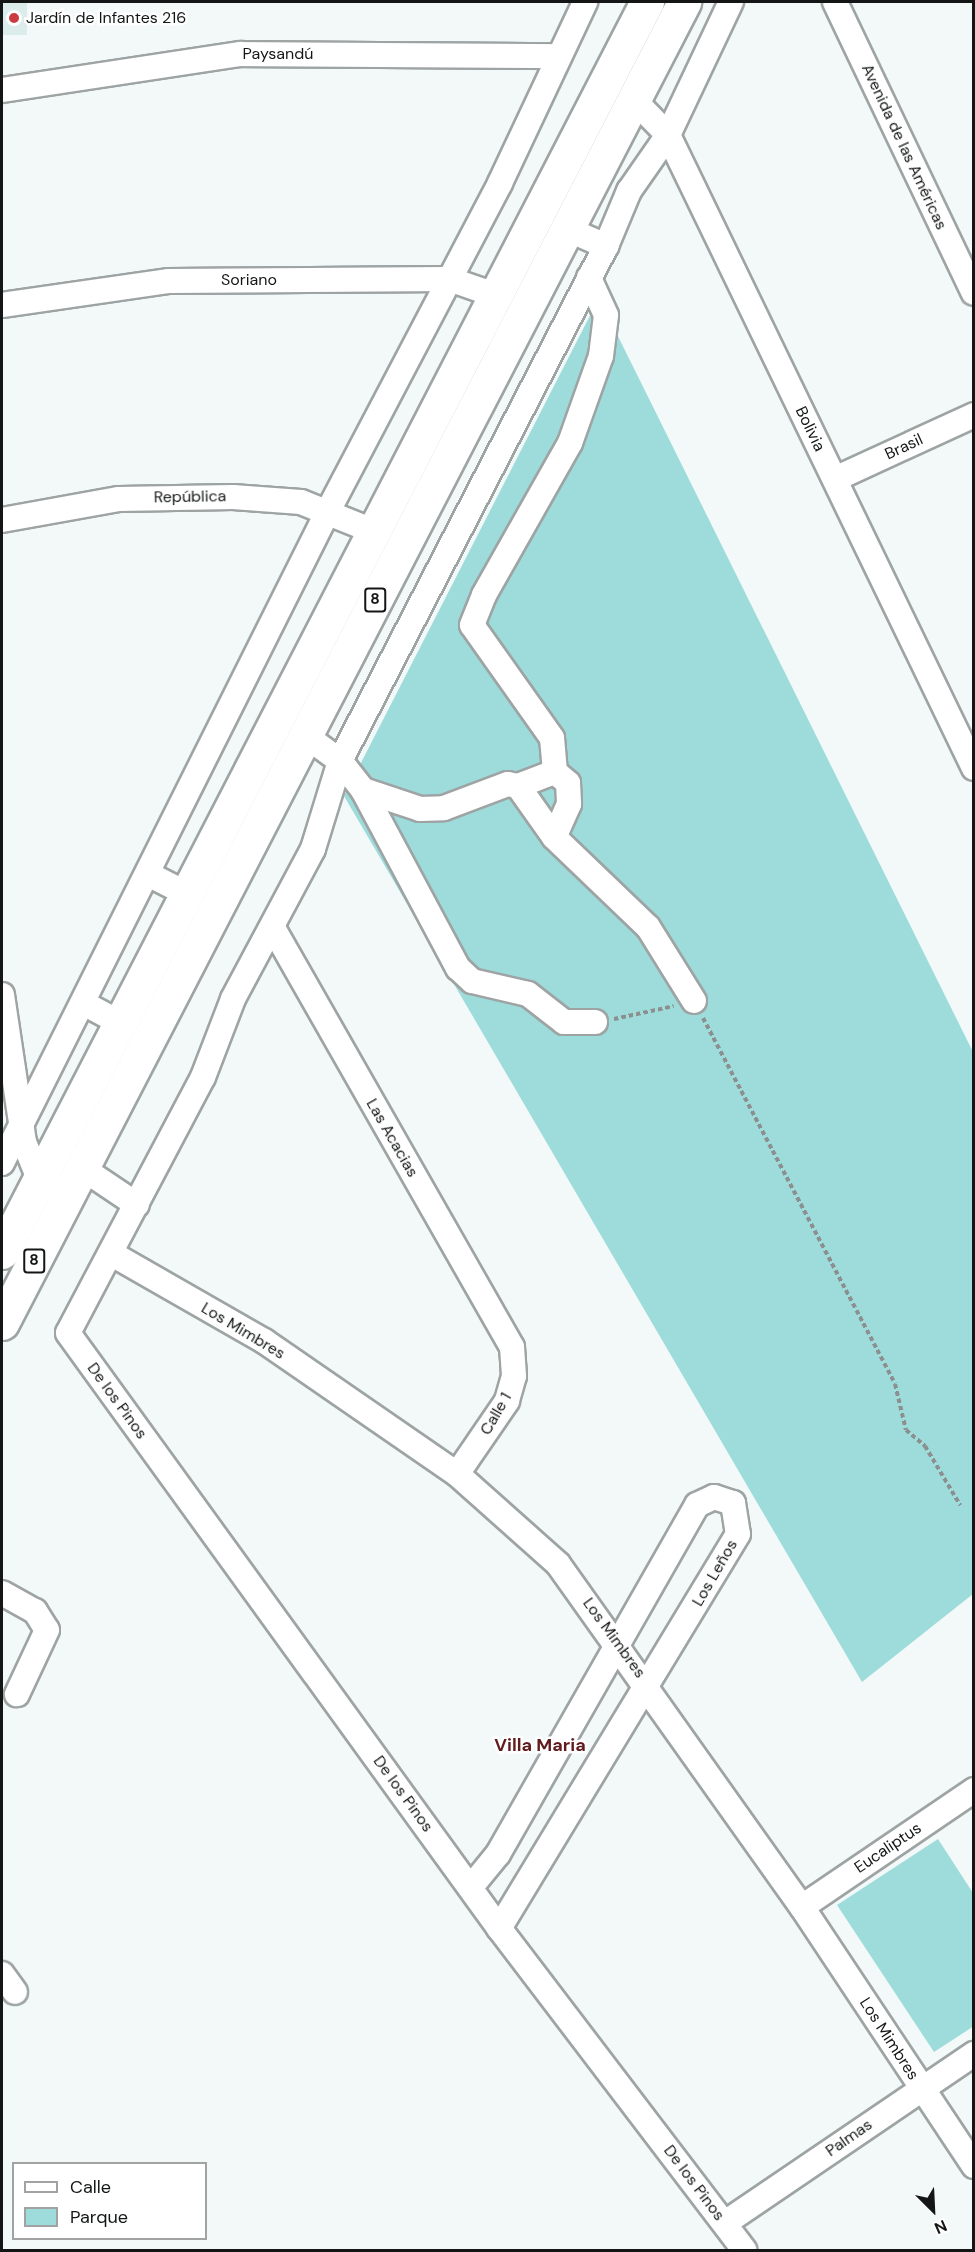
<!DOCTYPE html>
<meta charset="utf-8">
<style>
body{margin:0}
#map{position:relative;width:975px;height:2252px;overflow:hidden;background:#f2f9f8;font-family:"DM Sans",sans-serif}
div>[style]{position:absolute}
.built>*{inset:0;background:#dceceb}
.green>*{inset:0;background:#9ddcdb}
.path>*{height:4px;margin-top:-2px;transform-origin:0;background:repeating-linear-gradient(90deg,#8b8f8f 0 4.5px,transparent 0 7.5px)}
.roads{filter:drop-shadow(2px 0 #9ea4a4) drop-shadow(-2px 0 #9ea4a4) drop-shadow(0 2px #9ea4a4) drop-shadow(0 -2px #9ea4a4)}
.minor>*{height:24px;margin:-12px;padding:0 12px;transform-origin:12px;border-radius:12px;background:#fff}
.highway>*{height:33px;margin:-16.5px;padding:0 16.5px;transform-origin:16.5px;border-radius:16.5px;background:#fff}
.dots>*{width:16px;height:16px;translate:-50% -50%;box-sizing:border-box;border:3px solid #fff;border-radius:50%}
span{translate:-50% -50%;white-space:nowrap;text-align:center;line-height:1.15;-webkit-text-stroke:5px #fff;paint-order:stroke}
.shield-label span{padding:2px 4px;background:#fff;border:2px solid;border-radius:4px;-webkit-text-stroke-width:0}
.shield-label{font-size:15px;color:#141616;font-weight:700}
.poi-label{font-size:16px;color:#141616}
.left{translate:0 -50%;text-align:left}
.street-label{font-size:16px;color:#141616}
.neighbourhood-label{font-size:18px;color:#601b1d;font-weight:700}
.frame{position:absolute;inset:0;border:3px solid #141616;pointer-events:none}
.legend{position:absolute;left:12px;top:2162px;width:195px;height:78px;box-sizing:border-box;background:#fff;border:2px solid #a1a2a2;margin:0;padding:8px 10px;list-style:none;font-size:18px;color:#141616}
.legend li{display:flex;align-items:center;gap:12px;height:30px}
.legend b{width:30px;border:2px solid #a1a2a2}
.north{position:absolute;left:903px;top:2180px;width:60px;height:60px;-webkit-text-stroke:4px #fff;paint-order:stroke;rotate:156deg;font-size:16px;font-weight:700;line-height:24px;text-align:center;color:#141616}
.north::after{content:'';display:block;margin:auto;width:21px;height:27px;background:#141616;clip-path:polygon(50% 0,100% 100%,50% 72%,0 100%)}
</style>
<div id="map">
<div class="built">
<div style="clip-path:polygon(2px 2px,27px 2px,27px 35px,2px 35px)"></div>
</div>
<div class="green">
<div style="clip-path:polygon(599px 298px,973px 1052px,973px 1594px,862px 1682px,344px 796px)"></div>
<div style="clip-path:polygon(938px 1839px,973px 1893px,974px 2026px,934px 2052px,837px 1905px)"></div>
</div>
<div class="path">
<div style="left:703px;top:1018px;width:413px;rotate:62.3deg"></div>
<div style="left:895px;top:1384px;width:47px;rotate:76.6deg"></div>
<div style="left:906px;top:1430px;width:25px;rotate:40deg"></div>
<div style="left:925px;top:1446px;width:69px;rotate:59.3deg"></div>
<div style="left:614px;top:1019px;width:61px;rotate:-12.2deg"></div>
</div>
<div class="roads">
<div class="minor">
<div style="left:835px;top:2px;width:322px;rotate:64.5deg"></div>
<div style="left:2px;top:90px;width:241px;rotate:-8.6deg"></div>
<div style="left:240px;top:54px;width:317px;rotate:0.4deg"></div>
<div style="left:633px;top:99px;width:50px;rotate:45.8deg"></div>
<div style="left:668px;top:135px;width:703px;rotate:64.2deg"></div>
<div style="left:567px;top:229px;width:43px;rotate:23.6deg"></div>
<div style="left:606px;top:246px;width:60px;rotate:-67.3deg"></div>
<div style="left:629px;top:191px;width:68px;rotate:-55.1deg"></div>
<div style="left:668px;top:135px;width:147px;rotate:-64.7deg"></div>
<div style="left:2px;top:305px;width:169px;rotate:-8.2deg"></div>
<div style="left:169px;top:281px;width:280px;rotate:-0.4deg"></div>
<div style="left:449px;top:279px;width:49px;rotate:19.2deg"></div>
<div style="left:835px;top:479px;width:153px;rotate:-24.7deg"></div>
<div style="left:2px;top:520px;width:119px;rotate:-10.2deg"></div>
<div style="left:119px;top:499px;width:114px;rotate:-1deg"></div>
<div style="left:233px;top:497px;width:68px;rotate:4.2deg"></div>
<div style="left:301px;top:502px;width:78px;rotate:21.9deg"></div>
<div style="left:306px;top:736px;width:42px;rotate:36.3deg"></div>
<div style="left:340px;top:761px;width:92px;rotate:107.1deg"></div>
<div style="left:313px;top:849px;width:170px;rotate:118.1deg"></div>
<div style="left:233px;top:999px;width:84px;rotate:111deg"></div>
<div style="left:203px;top:1077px;width:289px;rotate:117.8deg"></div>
<div style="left:68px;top:1333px;width:735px;rotate:54.08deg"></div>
<div style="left:499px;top:1928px;width:405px;rotate:52.7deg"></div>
<div style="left:555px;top:772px;width:34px;rotate:-95deg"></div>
<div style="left:552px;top:738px;width:138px;rotate:-125.3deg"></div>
<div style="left:472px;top:625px;width:32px;rotate:-68deg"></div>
<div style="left:484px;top:595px;width:175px;rotate:-60.5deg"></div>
<div style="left:570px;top:443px;width:92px;rotate:-70.4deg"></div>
<div style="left:601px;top:356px;width:41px;rotate:-83deg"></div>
<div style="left:606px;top:315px;width:41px;rotate:-114.7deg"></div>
<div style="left:518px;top:786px;width:40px;rotate:-21deg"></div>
<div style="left:555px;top:772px;width:17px;rotate:40deg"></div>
<div style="left:568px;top:783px;width:21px;rotate:87deg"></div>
<div style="left:569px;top:804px;width:36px;rotate:114deg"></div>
<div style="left:363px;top:790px;width:60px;rotate:18.4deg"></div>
<div style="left:420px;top:809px;width:24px;rotate:-2deg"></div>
<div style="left:444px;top:808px;width:68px;rotate:-20.6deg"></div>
<div style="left:508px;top:784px;width:10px;rotate:11deg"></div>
<div style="left:518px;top:786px;width:62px;rotate:54.8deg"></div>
<div style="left:554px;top:837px;width:130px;rotate:43.8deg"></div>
<div style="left:648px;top:927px;width:87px;rotate:58.1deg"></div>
<div style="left:148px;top:874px;width:42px;rotate:27.2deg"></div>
<div style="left:273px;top:928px;width:482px;rotate:60.3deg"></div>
<div style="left:512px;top:1347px;width:29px;rotate:86deg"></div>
<div style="left:514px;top:1376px;width:26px;rotate:106deg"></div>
<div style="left:507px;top:1401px;width:88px;rotate:124.4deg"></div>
<div style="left:2px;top:995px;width:149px;rotate:81.5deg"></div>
<div style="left:24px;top:1142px;width:40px;rotate:68deg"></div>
<div style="left:39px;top:1179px;width:10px;rotate:37deg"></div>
<div style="left:83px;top:1003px;width:40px;rotate:28deg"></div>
<div style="left:595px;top:1022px;width:31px;rotate:180deg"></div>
<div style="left:564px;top:1022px;width:46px;rotate:-142.1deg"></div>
<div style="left:528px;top:994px;width:57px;rotate:-166.9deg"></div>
<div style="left:472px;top:981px;width:19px;rotate:-137deg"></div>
<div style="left:458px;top:968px;width:202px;rotate:-118.1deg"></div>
<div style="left:363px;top:790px;width:37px;rotate:-128deg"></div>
<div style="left:340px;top:761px;width:580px;rotate:-62.68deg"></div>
<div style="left:2px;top:1163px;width:729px;rotate:-63.43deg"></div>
<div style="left:328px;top:511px;width:370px;rotate:-62.3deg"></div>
<div style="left:500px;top:183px;width:200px;rotate:-64.8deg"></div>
<div style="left:82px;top:1168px;width:66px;rotate:33.9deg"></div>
<div style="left:112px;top:1254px;width:175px;rotate:29.8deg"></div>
<div style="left:264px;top:1341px;width:234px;rotate:34.6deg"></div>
<div style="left:457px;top:1474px;width:135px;rotate:41.7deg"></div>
<div style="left:558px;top:1564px;width:421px;rotate:54.6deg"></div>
<div style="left:802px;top:1907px;width:311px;rotate:56.4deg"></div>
<div style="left:2px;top:1593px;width:38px;rotate:29deg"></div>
<div style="left:35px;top:1611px;width:22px;rotate:58deg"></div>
<div style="left:47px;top:1630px;width:71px;rotate:115.1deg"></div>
<div style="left:471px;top:1887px;width:43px;rotate:-50.7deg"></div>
<div style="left:498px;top:1854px;width:402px;rotate:-60.3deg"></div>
<div style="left:697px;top:1505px;width:19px;rotate:-25deg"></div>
<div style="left:714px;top:1497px;width:20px;rotate:18deg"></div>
<div style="left:733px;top:1503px;width:31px;rotate:81deg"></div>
<div style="left:738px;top:1534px;width:461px;rotate:121.2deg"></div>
<div style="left:802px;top:1907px;width:208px;rotate:-34.2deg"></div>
<div style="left:2px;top:1974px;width:22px;rotate:54deg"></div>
<div style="left:725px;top:2223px;width:301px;rotate:-34.2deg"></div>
</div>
<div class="highway">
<div style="left:2px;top:1252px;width:1407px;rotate:-62.71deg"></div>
<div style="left:2px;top:1323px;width:1487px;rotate:-62.69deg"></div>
</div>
</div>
<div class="dots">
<div style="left:14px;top:18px;background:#ca3b42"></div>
</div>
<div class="shield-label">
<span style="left:375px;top:600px">8</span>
<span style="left:34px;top:1261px">8</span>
</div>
<div class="poi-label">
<span class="left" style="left:26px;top:18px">Jardín de Infantes 216</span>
</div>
<div class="street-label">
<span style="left:278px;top:54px">Paysandú</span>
<span style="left:904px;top:147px;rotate:65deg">Avenida de las Américas</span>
<span style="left:249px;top:280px">Soriano</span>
<span style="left:810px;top:429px;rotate:64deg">Bolivia</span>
<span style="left:904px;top:447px;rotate:-25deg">Brasil</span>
<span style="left:190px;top:497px;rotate:-1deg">República</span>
<span style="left:392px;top:1138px;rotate:60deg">Las Acacias</span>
<span style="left:243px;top:1331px;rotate:31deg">Los Mimbres</span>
<span style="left:117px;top:1401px;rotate:54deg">De los Pinos</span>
<span style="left:496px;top:1414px;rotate:-60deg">Calle 1</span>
<span style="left:715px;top:1573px;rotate:-60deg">Los Leños</span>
<span style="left:614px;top:1638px;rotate:54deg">Los Mimbres</span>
<span style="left:403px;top:1794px;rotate:54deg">De los Pinos</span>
<span style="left:888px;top:1848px;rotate:-34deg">Eucaliptus</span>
<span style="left:889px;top:2039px;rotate:57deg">Los Mimbres</span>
<span style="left:849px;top:2138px;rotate:-35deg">Palmas</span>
<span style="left:694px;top:2183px;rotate:53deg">De los Pinos</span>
</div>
<div class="neighbourhood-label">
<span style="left:540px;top:1745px">Villa Maria</span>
</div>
<div class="frame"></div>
<ul class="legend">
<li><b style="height:8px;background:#fff"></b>Calle</li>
<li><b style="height:16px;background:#9ddcdb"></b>Parque</li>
</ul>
<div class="north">N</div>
</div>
